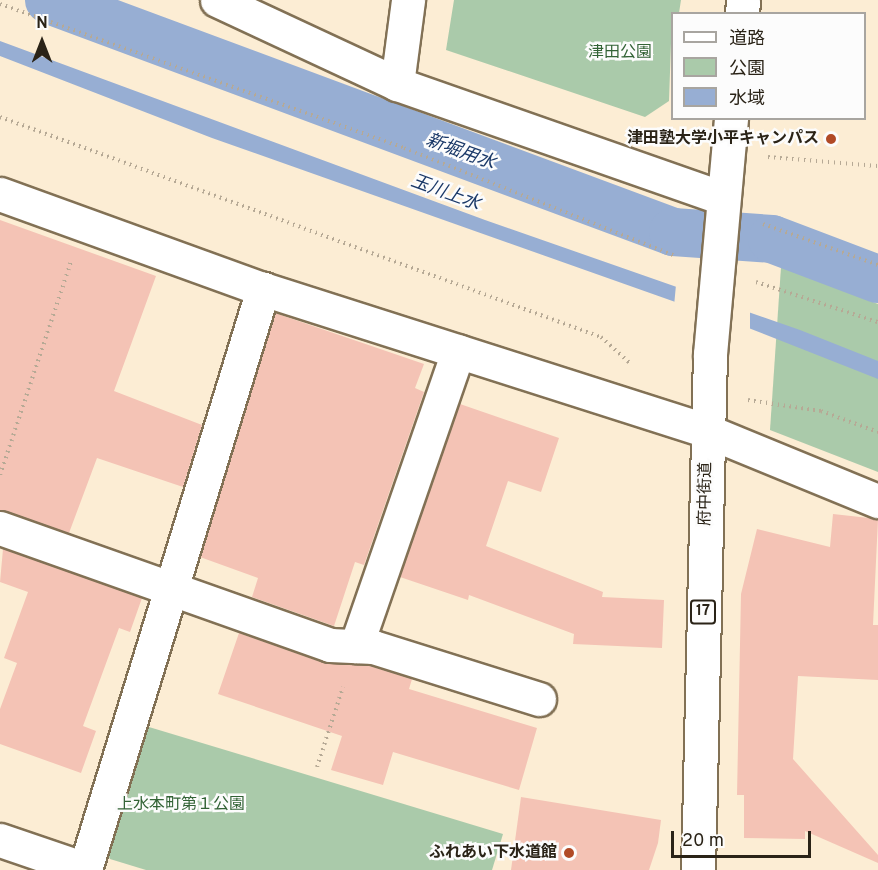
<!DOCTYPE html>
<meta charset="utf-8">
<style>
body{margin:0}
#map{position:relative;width:878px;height:870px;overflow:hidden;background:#fcedd4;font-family:Overpass,"Noto Sans JP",sans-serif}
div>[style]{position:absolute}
.green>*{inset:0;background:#aacaaa}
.water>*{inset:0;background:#97aed3}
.pier>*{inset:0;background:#fcedd4}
.canal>*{height:48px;margin:-24px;padding:0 24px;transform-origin:24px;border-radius:24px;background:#97aed3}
.building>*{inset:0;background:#f4c3b5}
.path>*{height:4px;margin-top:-2px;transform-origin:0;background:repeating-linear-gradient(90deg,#b6a995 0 1.5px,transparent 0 6px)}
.roads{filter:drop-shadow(2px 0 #827155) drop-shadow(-2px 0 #827155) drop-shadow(0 2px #827155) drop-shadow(0 -2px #827155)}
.minor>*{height:33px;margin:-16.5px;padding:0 16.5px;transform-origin:16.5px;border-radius:16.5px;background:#fff}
.major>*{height:33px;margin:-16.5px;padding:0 16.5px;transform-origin:16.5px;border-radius:16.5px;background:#fff}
.dots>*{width:16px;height:16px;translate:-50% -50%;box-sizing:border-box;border:3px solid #fcfcfc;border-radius:50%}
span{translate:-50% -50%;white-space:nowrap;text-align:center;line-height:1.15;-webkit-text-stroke:5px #fcfcfc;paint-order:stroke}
.shield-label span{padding:2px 4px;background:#fcfcfc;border:2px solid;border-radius:4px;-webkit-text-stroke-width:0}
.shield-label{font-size:15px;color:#2a2317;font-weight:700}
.park-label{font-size:16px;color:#336336}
.poi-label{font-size:16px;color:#2a2317;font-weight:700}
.right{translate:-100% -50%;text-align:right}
.street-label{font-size:16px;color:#2a2317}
.water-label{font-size:18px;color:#1b3968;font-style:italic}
.legend{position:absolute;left:671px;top:12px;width:195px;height:108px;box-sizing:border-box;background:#fcfcfc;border:2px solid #a8a5a0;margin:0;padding:8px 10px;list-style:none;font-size:18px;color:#2a2317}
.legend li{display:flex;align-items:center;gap:12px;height:30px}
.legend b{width:30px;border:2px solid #a8a5a0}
.north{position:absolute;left:12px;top:12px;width:60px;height:60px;-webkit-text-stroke:4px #fcfcfc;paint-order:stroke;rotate:0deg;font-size:16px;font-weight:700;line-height:24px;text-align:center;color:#2a2317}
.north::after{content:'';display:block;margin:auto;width:21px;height:27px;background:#2a2317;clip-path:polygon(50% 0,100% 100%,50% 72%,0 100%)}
.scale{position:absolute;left:671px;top:831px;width:140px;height:27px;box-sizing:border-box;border:3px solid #2a2317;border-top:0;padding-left:8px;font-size:18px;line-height:21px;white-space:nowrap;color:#2a2317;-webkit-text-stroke:4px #fcfcfc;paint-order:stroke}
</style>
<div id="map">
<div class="green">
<div style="clip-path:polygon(454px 0,681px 0,679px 13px,672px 14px,669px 101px,645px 117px,446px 50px)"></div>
<div style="clip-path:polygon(781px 267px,878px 304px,878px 472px,770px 430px)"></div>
<div style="clip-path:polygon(139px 724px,503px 834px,492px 870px,146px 870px,110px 859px,101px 842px)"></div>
</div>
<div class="water">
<div style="clip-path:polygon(0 41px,485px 220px,800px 330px,878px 361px,878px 379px,746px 327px,212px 138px,0 56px)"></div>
</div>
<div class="pier">
<div style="clip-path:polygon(676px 285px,750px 310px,750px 332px,674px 306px)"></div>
</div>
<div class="canal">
<div style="left:49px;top:0;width:666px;rotate:20.39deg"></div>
<div style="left:673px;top:232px;width:99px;rotate:4deg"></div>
<div style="left:772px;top:239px;width:113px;rotate:20.7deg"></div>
</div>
<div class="building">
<div style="clip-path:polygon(0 220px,156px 276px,114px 391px,202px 425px,183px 487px,97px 458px,69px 533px,0 510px)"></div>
<div style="clip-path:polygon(275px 313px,424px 364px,415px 388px,424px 392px,364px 565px,355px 562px,334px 626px,252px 597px,258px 578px,200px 557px)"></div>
<div style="clip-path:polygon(460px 404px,559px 438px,541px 492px,508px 481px,486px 546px,603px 592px,602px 597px,664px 600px,662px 648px,573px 644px,574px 634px,469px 595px,468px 600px,400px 577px)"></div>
<div style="clip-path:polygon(833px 514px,878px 519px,873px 625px,878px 625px,878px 680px,798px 676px,793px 759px,878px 855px,878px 863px,805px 831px,805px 839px,744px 838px,744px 795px,737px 795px,741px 594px,757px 529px,830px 547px)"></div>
<div style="clip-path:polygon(3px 549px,142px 598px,130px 632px,119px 628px,83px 726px,96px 731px,81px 773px,0 744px,0 709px,17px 663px,4px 658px,28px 592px,0 582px)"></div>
<div style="clip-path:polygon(239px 633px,324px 663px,370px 666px,412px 679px,409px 689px,537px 728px,519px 790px,393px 752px,383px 785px,331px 770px,342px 736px,218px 694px)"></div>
<div style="clip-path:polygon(521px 797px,661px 820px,658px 843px,649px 870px,511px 870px)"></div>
</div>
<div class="path">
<div style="left:0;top:4px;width:429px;rotate:19.6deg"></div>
<div style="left:404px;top:148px;width:293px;rotate:21.7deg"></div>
<div style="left:0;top:117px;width:640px;rotate:20.11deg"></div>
<div style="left:601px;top:337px;width:38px;rotate:42deg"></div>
<div style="left:768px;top:157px;width:110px;rotate:4.7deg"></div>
<div style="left:763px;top:224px;width:122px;rotate:19.6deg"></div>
<div style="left:756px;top:282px;width:128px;rotate:18.2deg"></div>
<div style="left:748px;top:400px;width:74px;rotate:8.6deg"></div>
<div style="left:821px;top:411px;width:61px;rotate:20.2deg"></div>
<div style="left:0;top:475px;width:225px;rotate:-71.6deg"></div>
<div style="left:317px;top:767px;width:84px;rotate:-72deg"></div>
</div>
<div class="roads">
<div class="minor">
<div style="left:217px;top:0;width:199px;rotate:25deg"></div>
<div style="left:397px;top:84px;width:345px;rotate:19.3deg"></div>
<div style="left:397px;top:84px;width:85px;rotate:-82.5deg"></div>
<div style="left:0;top:194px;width:280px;rotate:19.9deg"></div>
<div style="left:263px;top:289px;width:466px;rotate:17.7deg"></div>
<div style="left:707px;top:431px;width:185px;rotate:22.3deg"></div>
<div style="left:0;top:528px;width:350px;rotate:19.5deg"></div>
<div style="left:330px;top:645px;width:43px;rotate:2.7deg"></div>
<div style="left:373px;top:647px;width:174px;rotate:17.4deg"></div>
<div style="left:356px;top:646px;width:312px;rotate:-70.9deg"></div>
<div style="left:0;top:840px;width:90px;rotate:18.8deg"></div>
<div style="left:85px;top:869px;width:607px;rotate:-72.94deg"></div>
</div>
<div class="major">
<div style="left:742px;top:14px;width:14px;rotate:-86deg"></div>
<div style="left:698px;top:870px;width:516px;rotate:-88.67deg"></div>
<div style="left:710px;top:354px;width:237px;rotate:-84.9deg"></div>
</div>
</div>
<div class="dots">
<div style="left:831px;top:139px;background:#b14a26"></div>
<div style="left:569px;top:853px;background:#b14a26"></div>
</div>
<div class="shield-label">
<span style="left:703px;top:612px">17</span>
</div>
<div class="park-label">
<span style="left:620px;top:53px">津田公園</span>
<span style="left:181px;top:805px">上水本町第１公園</span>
</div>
<div class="poi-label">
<span class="right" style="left:819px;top:139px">津田塾大学小平キャンパス</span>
<span class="right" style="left:557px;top:853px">ふれあい下水道館</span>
</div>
<div class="street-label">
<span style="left:706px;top:494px;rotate:-89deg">府中街道</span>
</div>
<div class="water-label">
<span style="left:460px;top:153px;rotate:20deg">新堀用水</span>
<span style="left:445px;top:194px;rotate:20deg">玉川上水</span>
</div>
<ul class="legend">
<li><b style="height:8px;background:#fff"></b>道路</li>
<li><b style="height:16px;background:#aacaaa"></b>公園</li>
<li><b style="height:16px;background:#97aed3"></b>水域</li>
</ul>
<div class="north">N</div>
<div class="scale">20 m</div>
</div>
